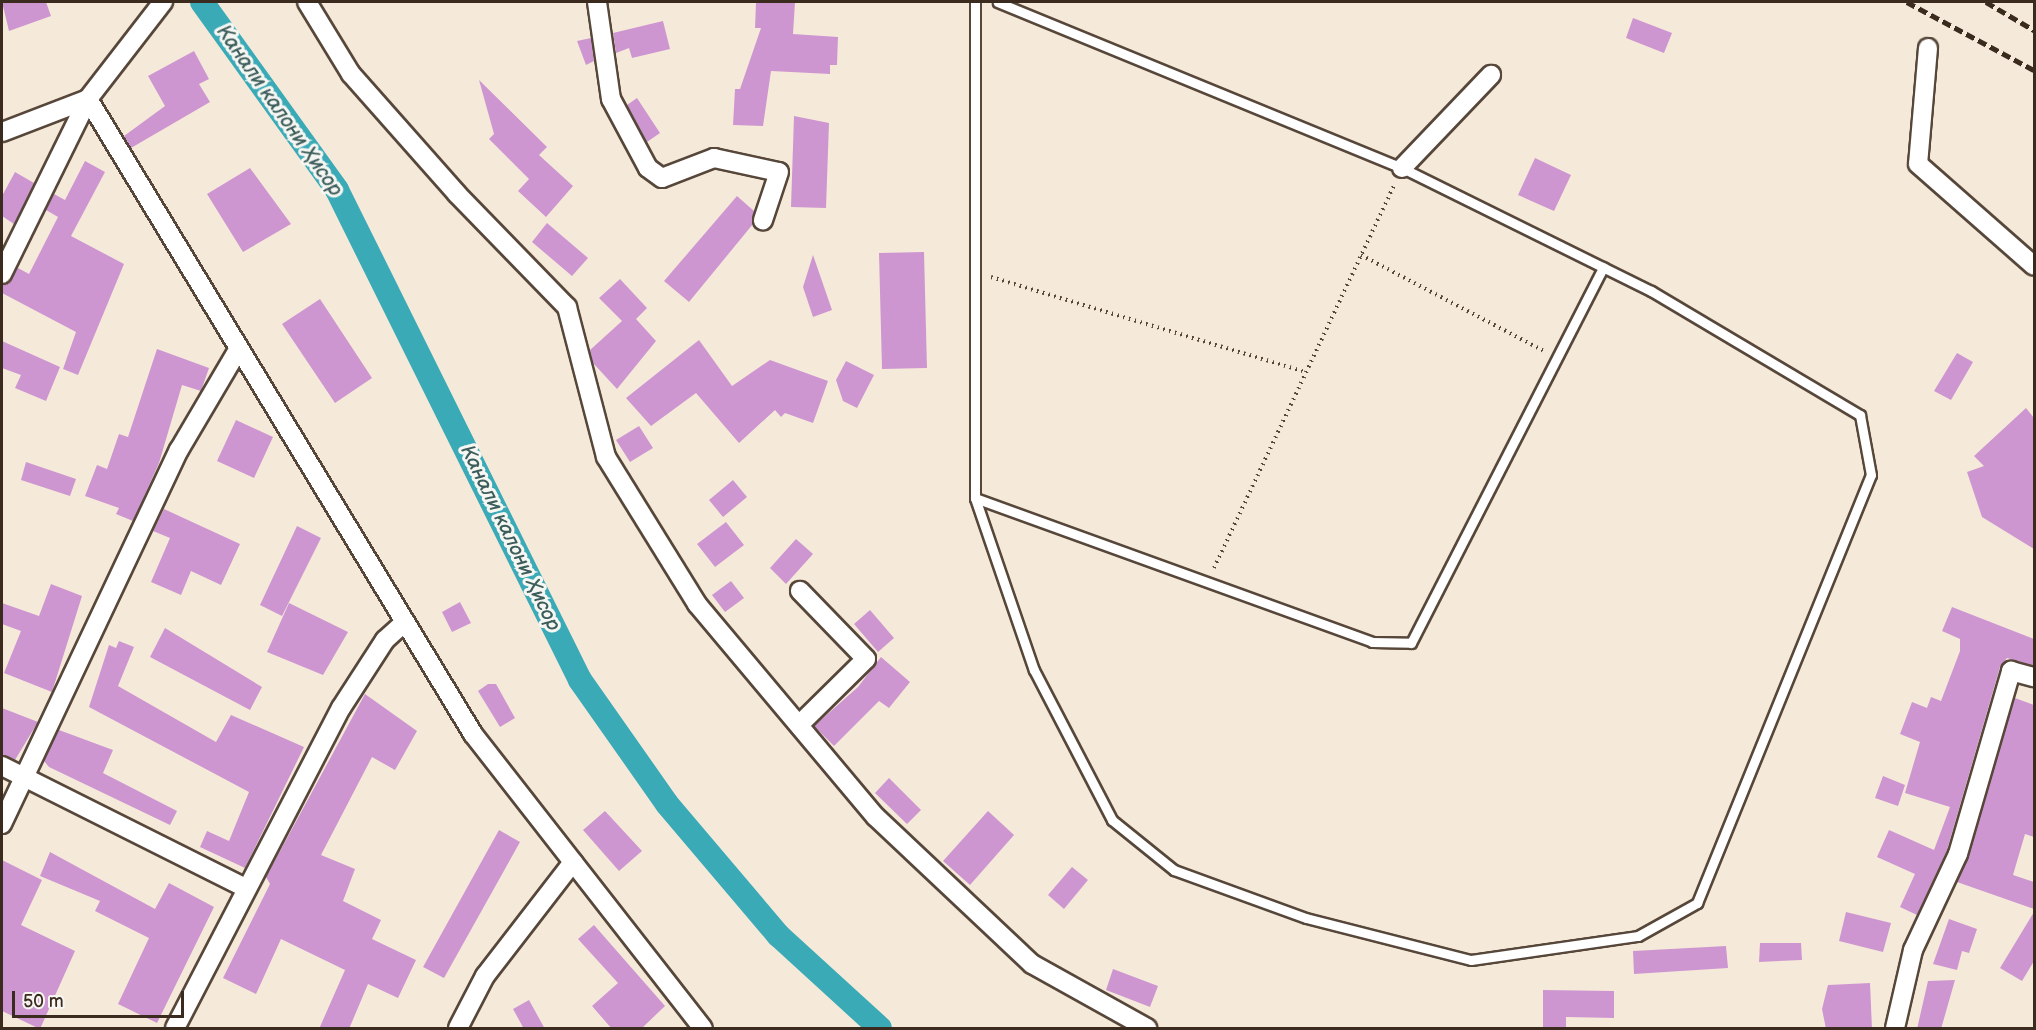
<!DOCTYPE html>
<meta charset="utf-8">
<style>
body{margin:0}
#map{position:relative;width:2036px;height:1030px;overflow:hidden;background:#f5eada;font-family:"Balsamiq Sans",sans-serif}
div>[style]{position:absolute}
.canal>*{height:24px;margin:-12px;padding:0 12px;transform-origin:12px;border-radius:12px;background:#3aaab7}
.building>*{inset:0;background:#ce96d1}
.path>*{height:4px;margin-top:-2px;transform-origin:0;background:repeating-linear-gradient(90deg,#57473a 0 1.5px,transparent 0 6px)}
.roads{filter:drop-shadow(2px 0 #57473a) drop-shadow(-2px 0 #57473a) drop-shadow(0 2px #57473a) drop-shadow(0 -2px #57473a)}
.service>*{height:9px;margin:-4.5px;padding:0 4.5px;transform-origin:4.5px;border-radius:4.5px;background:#fff}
.minor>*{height:18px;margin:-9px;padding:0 9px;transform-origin:9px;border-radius:9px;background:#fff}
.rail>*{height:4.5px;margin-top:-2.25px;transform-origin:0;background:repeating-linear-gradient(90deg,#3b2a1e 0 9px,transparent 0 13.5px)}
span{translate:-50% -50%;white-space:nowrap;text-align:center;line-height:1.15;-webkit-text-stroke:6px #f6f6f2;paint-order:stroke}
.water-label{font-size:20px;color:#3b5d5b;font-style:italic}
.frame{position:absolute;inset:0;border:3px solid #3b2a1e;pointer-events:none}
.scale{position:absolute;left:12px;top:991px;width:172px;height:27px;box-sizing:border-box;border:3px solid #3b2a1e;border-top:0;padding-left:8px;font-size:18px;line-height:21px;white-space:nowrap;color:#3b2a1e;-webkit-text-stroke:4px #f6f6f2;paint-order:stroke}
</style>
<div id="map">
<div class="canal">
<div style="left:202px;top:2px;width:231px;rotate:54.3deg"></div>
<div style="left:337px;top:190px;width:547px;rotate:63.62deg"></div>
<div style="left:580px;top:680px;width:151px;rotate:54.9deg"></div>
<div style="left:667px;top:804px;width:172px;rotate:49.7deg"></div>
<div style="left:778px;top:935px;width:138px;rotate:42.4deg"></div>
</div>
<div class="building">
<div style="clip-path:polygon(2px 2px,46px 2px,51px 16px,9px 31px)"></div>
<div style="clip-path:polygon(756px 2px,795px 2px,793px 34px,838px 37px,837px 65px,830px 65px,830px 74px,771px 71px,763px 126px,733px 125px,735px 89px,740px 89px,761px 28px,755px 28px)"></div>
<div style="clip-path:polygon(1633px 18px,1672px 33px,1664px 53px,1626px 38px)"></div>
<div style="clip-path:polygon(663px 21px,670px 49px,632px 58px,629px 48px,616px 53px,613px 33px)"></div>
<div style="clip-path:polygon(591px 38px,594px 61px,586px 65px,577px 41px)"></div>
<div style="clip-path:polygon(194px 51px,209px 79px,199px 84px,210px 102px,131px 148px,124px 136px,165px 106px,148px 76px)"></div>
<div style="clip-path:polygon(479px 80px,547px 147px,539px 155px,573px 186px,546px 217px,518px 191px,529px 179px,489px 139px,494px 134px)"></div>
<div style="clip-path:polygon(637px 98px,660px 133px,647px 142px,627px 105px)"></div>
<div style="clip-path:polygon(794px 116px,829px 123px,826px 208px,791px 207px)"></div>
<div style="clip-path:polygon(1535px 158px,1571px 175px,1554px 211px,1518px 195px)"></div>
<div style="clip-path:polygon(85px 161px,105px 172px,71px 236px,124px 264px,78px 375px,63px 369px,76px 332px,2px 293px,2px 285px,18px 268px,29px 274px,58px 217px,46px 210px,54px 194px,65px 200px)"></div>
<div style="clip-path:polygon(250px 168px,291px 224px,243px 252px,207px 194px)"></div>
<div style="clip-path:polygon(15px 172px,34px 183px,14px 224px,2px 216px,2px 196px)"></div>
<div style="clip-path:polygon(737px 196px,754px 211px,753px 224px,689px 302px,664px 281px)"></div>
<div style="clip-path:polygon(547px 223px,588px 258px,572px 276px,532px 242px)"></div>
<div style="clip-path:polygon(924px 252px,927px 368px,882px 369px,879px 253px)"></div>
<div style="clip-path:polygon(813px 255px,832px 310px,813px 317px,803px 287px)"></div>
<div style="clip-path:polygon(620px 279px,647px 308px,636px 319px,656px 341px,617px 389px,593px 363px,590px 350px,622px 321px,599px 298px)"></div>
<div style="clip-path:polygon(320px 299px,372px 378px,335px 403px,282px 324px)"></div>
<div style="clip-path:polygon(699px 340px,732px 386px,770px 360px,828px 381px,813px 423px,785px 413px,781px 417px,775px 410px,739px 443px,696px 393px,651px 426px,626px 398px)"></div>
<div style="clip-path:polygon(2px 341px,60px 367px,46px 401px,15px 388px,21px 375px,2px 368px)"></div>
<div style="clip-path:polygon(157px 349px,209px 368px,201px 391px,182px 385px,159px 463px,133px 521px,116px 514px,119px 508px,85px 496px,97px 465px,107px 469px,119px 434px,128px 437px)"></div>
<div style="clip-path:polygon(1957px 353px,1973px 362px,1951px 400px,1934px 391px)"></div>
<div style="clip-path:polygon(846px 361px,874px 375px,857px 408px,843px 401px,836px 380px)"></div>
<div style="clip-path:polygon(2026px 408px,2034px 418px,2034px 549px,1982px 517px,1967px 472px,1984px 466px,1974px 456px)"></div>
<div style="clip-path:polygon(236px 420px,273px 437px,254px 478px,217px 461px)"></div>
<div style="clip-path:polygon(639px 426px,653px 448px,630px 462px,616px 440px)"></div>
<div style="clip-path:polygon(26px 462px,76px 479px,70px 496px,21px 480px)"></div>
<div style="clip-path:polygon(733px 480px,747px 497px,723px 517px,709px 500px)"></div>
<div style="clip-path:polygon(164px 509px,240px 544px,221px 585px,191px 571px,181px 595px,151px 582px,170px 538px,153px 531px)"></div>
<div style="clip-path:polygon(726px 522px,744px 545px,715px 567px,697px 544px)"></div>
<div style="clip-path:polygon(297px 526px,321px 538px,282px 616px,260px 605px)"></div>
<div style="clip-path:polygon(796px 539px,813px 554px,786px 584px,770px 568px)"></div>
<div style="clip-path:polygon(731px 581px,744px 598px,725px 612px,712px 595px)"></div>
<div style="clip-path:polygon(51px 584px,82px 596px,52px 692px,4px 673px,21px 631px,2px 624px,2px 603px,39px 616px)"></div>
<div style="clip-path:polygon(460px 602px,471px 623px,452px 632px,442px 612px)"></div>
<div style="clip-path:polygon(289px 603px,348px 632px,323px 675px,267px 652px)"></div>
<div style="clip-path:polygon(1952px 607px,2034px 639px,2034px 666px,2007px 658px,2000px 667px,1947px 850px,1917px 915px,1900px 907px,1915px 874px,1877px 857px,1889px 830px,1934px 850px,1950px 807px,1905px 793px,1920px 742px,1900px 734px,1912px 702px,1927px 708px,1931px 697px,1941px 701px,1960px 651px,1960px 639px,1942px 631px)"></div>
<div style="clip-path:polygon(870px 610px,894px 638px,878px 652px,854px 624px)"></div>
<div style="clip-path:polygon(165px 628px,262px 687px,250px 710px,150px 657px)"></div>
<div style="clip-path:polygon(119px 641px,134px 647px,118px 686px,216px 742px,231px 715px,304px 747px,245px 868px,200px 847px,207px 831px,229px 841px,249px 792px,89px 707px,109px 645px,116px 648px)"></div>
<div style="clip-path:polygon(881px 657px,910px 682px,889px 708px,879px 701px,834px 746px,814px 726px,858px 687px)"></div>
<div style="clip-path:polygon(488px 684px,496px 684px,515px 718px,500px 727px,478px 691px)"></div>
<div style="clip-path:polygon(365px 694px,417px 731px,395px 770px,372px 757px,321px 855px,355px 869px,343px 901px,381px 920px,372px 939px,416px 960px,398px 998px,368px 984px,349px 1029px,319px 1029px,345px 970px,281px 939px,256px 994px,223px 978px,270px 884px,266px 877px)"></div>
<div style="clip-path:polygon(2015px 698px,2034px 705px,2034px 837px,2025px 834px,2013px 875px,2034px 882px,2034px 909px,1957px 882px)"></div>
<div style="clip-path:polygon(2px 708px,38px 722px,15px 760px,2px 755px)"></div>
<div style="clip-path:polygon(59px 730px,113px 750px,103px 773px,177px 811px,170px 825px,49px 767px,44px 761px)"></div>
<div style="clip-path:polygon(1883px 776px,1905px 785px,1898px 806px,1875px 798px)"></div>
<div style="clip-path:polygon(889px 778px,921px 810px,907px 824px,875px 793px)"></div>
<div style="clip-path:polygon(605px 811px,642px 851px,619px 871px,583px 830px)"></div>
<div style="clip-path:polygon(988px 811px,1014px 835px,970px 885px,943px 861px)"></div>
<div style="clip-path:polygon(499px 830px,520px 842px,444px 978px,423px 967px)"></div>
<div style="clip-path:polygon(50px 852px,155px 909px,169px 883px,214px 907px,157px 1023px,118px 1004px,149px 938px,95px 911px,100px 901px,40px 876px)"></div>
<div style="clip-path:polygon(2px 860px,42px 880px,21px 925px,75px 951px,40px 1029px,2px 1011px)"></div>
<div style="clip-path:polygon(1072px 867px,1088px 880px,1064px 909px,1048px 895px)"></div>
<div style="clip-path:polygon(1846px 912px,1891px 923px,1883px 952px,1839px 941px)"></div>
<div style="clip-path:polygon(2034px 912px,2034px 961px,2022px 981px,2000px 968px)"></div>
<div style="clip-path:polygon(1949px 919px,1977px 929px,1969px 953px,1962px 951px,1957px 970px,1933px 964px)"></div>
<div style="clip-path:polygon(594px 925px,665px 1006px,641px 1029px,612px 1029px,592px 1006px,618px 983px,578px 939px)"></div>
<div style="clip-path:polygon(1760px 943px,1801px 943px,1802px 960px,1759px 962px)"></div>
<div style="clip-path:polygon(1726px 946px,1728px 968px,1634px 974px,1633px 951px)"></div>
<div style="clip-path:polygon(1113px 969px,1158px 986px,1150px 1007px,1106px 990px)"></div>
<div style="clip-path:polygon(1955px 980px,1941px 1029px,1917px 1029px,1928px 981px)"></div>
<div style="clip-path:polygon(1870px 983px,1872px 1029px,1826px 1029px,1822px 1009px,1828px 985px)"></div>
<div style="clip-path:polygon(1543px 990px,1614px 991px,1614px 1018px,1566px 1017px,1566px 1029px,1543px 1029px)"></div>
<div style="clip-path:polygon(529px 1000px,545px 1029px,524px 1029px,513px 1009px)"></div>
</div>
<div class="path">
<div style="left:1361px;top:255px;width:207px;rotate:27.7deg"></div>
<div style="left:991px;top:277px;width:329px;rotate:16.8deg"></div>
<div style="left:1214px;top:568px;width:425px;rotate:-64.8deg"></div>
</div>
<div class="roads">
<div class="service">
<div style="left:975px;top:2px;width:496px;rotate:90deg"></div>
<div style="left:975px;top:498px;width:182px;rotate:71.1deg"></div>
<div style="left:1034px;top:670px;width:169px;rotate:62.5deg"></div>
<div style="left:1112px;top:820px;width:80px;rotate:38.9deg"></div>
<div style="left:1174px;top:870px;width:140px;rotate:20deg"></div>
<div style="left:1306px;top:918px;width:170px;rotate:14.3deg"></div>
<div style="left:1471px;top:960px;width:169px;rotate:-8.2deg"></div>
<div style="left:1638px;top:936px;width:68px;rotate:-29.2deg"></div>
<div style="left:1697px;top:903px;width:462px;rotate:-67.9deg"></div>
<div style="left:1871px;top:475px;width:61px;rotate:-100.4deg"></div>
<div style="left:1860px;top:415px;width:243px;rotate:-149.3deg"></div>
<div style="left:1651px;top:291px;width:278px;rotate:-153.7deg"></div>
<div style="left:1402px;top:168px;width:437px;rotate:-157.7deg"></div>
<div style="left:975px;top:498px;width:422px;rotate:19.9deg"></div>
<div style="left:1372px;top:642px;width:39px;rotate:1deg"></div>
<div style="left:1411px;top:643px;width:422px;rotate:-62.9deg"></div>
</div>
<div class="minor">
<div style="left:307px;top:2px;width:84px;rotate:58.6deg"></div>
<div style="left:351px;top:74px;width:160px;rotate:48.5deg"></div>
<div style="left:457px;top:194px;width:158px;rotate:45.8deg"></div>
<div style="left:567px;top:307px;width:155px;rotate:75.4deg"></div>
<div style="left:606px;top:457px;width:173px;rotate:58.2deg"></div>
<div style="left:697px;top:604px;width:278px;rotate:50deg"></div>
<div style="left:876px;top:817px;width:214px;rotate:43.3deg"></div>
<div style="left:1032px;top:964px;width:132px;rotate:29.1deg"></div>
<div style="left:597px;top:2px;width:98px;rotate:81.8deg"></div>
<div style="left:611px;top:99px;width:78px;rotate:61.8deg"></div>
<div style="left:648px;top:168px;width:17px;rotate:36deg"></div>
<div style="left:662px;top:178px;width:56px;rotate:-21deg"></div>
<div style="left:714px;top:158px;width:66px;rotate:12.2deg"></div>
<div style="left:779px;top:172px;width:51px;rotate:108.4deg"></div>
<div style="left:1928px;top:48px;width:116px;rotate:94.9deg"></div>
<div style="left:1918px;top:164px;width:154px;rotate:41.3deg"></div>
<div style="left:88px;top:99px;width:743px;rotate:58.77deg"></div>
<div style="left:473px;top:734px;width:373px;rotate:52deg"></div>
<div style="left:2px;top:132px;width:92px;rotate:-21deg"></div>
<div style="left:88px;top:99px;width:123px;rotate:-52.3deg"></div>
<div style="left:1402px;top:168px;width:129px;rotate:-46.3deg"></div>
<div style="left:2px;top:274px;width:195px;rotate:-63.8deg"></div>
<div style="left:799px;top:725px;width:94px;rotate:-44.6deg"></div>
<div style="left:866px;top:659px;width:95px;rotate:-134.1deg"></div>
<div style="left:2px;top:766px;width:273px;rotate:26.6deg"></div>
<div style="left:2px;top:824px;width:414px;rotate:-64.7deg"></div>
<div style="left:179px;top:450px;width:118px;rotate:-59.5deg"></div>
<div style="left:175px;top:1028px;width:360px;rotate:-62.6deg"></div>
<div style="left:341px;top:708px;width:81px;rotate:-57.1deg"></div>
<div style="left:385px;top:640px;width:27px;rotate:-42deg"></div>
<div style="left:458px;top:1028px;width:59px;rotate:-62.6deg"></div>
<div style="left:485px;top:976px;width:144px;rotate:-52.3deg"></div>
<div style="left:1895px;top:1028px;width:80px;rotate:-77deg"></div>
<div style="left:1913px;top:950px;width:106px;rotate:-64.9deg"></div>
<div style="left:1958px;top:854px;width:191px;rotate:-73.8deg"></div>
<div style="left:2011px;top:671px;width:24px;rotate:15deg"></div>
</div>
</div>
<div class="rail">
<div style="left:1907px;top:2px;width:144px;rotate:28.2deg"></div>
<div style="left:1986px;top:2px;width:56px;rotate:30.3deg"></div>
</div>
<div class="water-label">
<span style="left:279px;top:111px;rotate:55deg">Канали калони Ҳисор</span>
<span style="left:510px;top:538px;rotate:64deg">Канали калони Ҳисор</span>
</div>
<div class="frame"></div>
<div class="scale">50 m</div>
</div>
